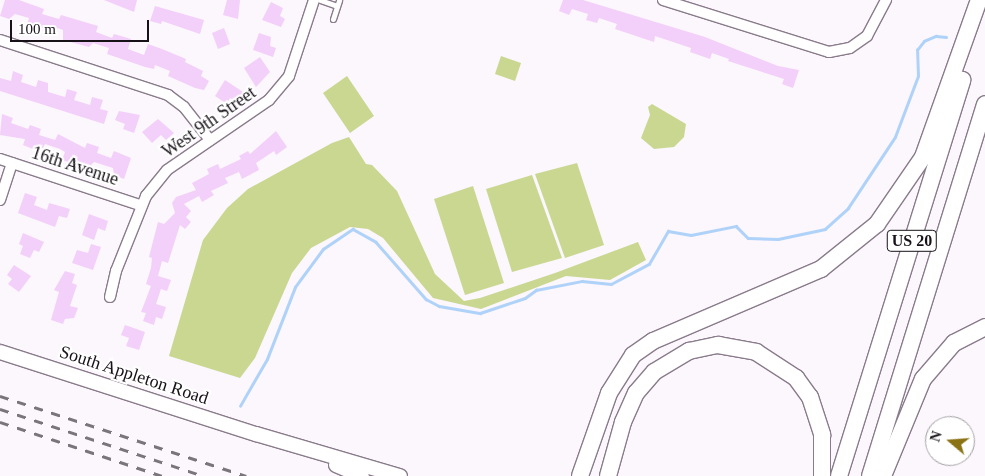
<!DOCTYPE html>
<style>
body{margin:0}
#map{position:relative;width:985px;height:476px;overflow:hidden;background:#fcf6fd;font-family:"Times New Roman",serif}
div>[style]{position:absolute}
.green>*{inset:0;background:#cad791}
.stream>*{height:2.5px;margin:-1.25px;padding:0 1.25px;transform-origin:1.25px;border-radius:1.25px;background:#afd2f9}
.building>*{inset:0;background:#f3d0f9}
.roads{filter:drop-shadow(1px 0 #897b8b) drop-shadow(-1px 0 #897b8b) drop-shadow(0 1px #897b8b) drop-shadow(0 -1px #897b8b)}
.service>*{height:5px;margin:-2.5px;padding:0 2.5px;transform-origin:2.5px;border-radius:2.5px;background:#fff}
.minor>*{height:10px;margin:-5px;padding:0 5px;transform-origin:5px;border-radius:5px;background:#fff}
.secondary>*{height:14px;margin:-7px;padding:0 7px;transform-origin:7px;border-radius:7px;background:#fff}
.primary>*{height:16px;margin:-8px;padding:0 8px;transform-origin:8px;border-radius:8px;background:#fff}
.rail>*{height:2.5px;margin-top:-1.25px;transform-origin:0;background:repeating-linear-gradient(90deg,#7a747b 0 9px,transparent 0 18px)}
span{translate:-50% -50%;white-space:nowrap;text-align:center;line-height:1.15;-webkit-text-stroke:4.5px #fff;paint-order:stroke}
.shield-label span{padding:1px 4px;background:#fff;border:1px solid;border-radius:4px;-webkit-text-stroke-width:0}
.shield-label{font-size:16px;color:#171218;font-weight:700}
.street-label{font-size:18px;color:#171218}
.north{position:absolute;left:925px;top:416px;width:50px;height:50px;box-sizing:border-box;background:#fff;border:1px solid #a2a0a3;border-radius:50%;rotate:288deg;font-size:14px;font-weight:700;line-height:20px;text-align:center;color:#171218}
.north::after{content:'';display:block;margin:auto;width:18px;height:22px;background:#8a7215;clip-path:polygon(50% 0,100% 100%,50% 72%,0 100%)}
.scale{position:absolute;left:10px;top:20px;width:139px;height:22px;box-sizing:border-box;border:2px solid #171218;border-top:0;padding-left:6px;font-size:15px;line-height:18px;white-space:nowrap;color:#171218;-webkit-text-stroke:4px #fff;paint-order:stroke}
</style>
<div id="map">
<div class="green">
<div style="clip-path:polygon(501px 56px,521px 63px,515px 81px,495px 74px)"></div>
<div style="clip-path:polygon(347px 76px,374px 116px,350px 133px,323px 93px)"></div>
<div style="clip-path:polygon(652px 104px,686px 124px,684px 137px,674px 147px,654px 149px,641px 138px,650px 115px,648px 107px)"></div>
<div style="clip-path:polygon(349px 137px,366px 164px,372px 165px,397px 191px,435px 274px,464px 301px,480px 298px,555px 273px,638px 242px,646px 260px,610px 280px,566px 276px,481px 309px,433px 298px,383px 238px,368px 229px,350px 227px,311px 248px,292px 273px,255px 358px,240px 378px,169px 356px,203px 240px,227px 208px,248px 189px,332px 143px)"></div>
<div style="clip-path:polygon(577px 163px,604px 245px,565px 258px,535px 174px)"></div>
<div style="clip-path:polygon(532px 175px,562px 258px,512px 272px,486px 189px)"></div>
<div style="clip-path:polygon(473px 186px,504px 283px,465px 295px,434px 199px)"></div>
</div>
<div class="stream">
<div style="left:240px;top:406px;width:54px;rotate:-60.1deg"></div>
<div style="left:267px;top:359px;width:77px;rotate:-68.7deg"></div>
<div style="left:295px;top:287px;width:47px;rotate:-53.6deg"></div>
<div style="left:323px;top:249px;width:36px;rotate:-34deg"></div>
<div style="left:353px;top:229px;width:26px;rotate:29deg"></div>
<div style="left:376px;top:242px;width:76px;rotate:48.7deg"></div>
<div style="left:426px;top:299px;width:15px;rotate:28deg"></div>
<div style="left:439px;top:306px;width:42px;rotate:9.7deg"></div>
<div style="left:480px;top:313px;width:47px;rotate:-18.4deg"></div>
<div style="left:525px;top:298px;width:14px;rotate:-36deg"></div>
<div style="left:536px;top:290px;width:47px;rotate:-11.1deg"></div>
<div style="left:582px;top:281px;width:29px;rotate:6deg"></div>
<div style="left:611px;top:284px;width:43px;rotate:-27.8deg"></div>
<div style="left:649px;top:264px;width:38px;rotate:-60deg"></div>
<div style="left:668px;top:231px;width:23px;rotate:10deg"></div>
<div style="left:691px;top:235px;width:46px;rotate:-11.3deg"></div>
<div style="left:736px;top:226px;width:17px;rotate:45deg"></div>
<div style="left:748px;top:238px;width:30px;rotate:2deg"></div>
<div style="left:778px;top:239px;width:48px;rotate:-12deg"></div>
<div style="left:825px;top:229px;width:31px;rotate:-42deg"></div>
<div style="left:848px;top:208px;width:85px;rotate:-56.5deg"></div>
<div style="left:895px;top:137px;width:65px;rotate:-69.3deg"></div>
<div style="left:918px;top:76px;width:26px;rotate:-92deg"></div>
<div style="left:917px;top:50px;width:11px;rotate:-52deg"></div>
<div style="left:924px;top:41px;width:13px;rotate:-23deg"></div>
<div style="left:936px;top:36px;width:10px;rotate:6deg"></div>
</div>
<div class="building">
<div style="clip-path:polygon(5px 0,19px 0,44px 9px,42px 14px,59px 19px,61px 15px,98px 26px,96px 32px,112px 38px,114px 34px,131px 39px,128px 49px,144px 55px,148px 44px,162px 49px,186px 59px,185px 62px,203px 71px,201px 76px,209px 81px,204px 90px,195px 88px,168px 76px,170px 71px,155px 65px,154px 69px,145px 67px,107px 54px,109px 48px,93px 43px,89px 47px,63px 40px,63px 30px,48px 25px,46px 29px,27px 24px,29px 18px,15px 14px,9px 19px,0 16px)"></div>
<div style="clip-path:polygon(104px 0,137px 0,134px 12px)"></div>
<div style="clip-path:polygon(227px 0,240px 0,238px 19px,223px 15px)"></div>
<div style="clip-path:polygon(563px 0,583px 0,705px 37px,778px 66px,799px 70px,793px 88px,782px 84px,784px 79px,728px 61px,729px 59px,712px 53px,710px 59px,690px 52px,691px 48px,655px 36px,654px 42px,615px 29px,617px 24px,599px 18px,597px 23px,586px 20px,588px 14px,572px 9px,569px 15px,559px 11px)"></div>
<div style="clip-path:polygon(271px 2px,283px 8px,280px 16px,285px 19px,281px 27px,262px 20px)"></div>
<div style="clip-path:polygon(155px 6px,204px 20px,200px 34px,162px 21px,161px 24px,150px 21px)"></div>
<div style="clip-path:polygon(224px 28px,230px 44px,218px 49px,212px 33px)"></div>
<div style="clip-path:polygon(259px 33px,271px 37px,270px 46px,276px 48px,273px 57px,253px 50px)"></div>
<div style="clip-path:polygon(260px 57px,270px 72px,256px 87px,244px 68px)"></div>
<div style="clip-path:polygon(13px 71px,23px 75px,21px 82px,36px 87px,38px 80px,48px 83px,48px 92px,65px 97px,67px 89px,77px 92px,74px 100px,90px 105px,92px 97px,103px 100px,100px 109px,108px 111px,104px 124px,0 91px,0 78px,11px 81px)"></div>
<div style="clip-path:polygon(225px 80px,243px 92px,237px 102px,230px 98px,227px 104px,215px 96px)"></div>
<div style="clip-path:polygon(119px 111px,140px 115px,134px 133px,123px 129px,125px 124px,115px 120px)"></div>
<div style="clip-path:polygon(2px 114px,13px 118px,11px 123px,28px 129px,30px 125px,41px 129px,39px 135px,55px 140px,58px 134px,85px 148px,87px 143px,99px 147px,97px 153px,111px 158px,114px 151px,131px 158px,124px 179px,114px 175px,113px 168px,94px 162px,88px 168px,62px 160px,65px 152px,60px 149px,45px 144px,43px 148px,33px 149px,23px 145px,25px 139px,0 135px)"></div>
<div style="clip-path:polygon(158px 119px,174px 133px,166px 140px,161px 135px,152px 143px,142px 132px)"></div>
<div style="clip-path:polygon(276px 131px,287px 147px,276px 155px,274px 151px,256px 163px,259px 170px,242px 179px,239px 172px,225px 178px,228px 183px,211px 191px,214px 195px,202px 202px,199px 196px,184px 204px,191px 211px,186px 217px,191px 222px,185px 229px,180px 225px,168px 263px,162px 261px,158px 276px,171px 280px,167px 291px,161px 289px,156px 304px,166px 307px,162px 319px,156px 317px,154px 325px,143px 321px,146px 313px,141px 312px,151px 286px,146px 284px,151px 268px,152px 258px,149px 257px,158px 222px,164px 224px,175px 213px,172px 203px,176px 197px,196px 190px,192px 183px,209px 174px,207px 169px,218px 164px,220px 169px,241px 159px,239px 156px,248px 151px,250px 154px)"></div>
<div style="clip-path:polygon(25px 193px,37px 197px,34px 205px,47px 210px,49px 203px,70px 209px,67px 218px,59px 216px,55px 227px,18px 213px)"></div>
<div style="clip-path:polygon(89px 214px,108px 221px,105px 231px,98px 228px,94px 240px,82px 235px)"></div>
<div style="clip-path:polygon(23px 233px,44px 242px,39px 252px,34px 250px,30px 258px,20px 254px,23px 246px,19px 244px)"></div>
<div style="clip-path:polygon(91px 244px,101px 247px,93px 270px,72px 263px,77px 250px,88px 253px)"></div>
<div style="clip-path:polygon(14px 265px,31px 276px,19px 292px,8px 284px,12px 279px,7px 275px)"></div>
<div style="clip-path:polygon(65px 271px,75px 274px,72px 283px,77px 285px,70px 306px,78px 308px,74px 318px,65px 319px,63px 324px,51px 320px,59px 292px,54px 290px)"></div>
<div style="clip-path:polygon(125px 325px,145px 332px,139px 350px,126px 346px,129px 338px,121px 335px)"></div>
</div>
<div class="roads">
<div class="service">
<div style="left:320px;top:0;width:18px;rotate:19deg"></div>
<div style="left:333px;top:19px;width:20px;rotate:-72deg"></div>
</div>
<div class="minor">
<div style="left:663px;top:0;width:174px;rotate:17.4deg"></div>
<div style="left:829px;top:52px;width:21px;rotate:-11deg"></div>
<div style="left:850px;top:48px;width:21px;rotate:-35deg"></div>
<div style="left:867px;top:36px;width:41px;rotate:-62.2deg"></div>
<div style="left:0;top:40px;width:177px;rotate:18.1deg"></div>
<div style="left:168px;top:95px;width:20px;rotate:37deg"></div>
<div style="left:184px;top:107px;width:42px;rotate:51.8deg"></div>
<div style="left:0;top:159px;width:147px;rotate:18.2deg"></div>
<div style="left:0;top:200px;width:39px;rotate:-72deg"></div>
<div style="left:110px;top:297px;width:27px;rotate:-77deg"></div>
<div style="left:116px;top:271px;width:81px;rotate:-68.2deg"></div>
<div style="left:146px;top:196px;width:33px;rotate:-51deg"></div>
<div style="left:167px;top:170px;width:124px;rotate:-34.5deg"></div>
<div style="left:269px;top:100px;width:31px;rotate:-50deg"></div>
<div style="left:289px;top:76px;width:80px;rotate:-71.8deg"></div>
</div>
<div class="secondary">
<div style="left:0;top:352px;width:269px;rotate:17.8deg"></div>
<div style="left:256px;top:434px;width:150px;rotate:16.3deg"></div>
<div style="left:336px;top:465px;width:28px;rotate:23deg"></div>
</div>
<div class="primary">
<div style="left:580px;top:476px;width:88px;rotate:-70.7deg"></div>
<div style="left:609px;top:393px;width:45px;rotate:-57.7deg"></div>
<div style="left:633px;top:355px;width:24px;rotate:-35deg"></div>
<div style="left:653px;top:341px;width:183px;rotate:-23.2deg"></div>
<div style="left:821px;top:269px;width:72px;rotate:-38.8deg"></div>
<div style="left:877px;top:224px;width:81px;rotate:-55.5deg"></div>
<div style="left:923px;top:157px;width:167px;rotate:-70.4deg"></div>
<div style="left:608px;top:476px;width:56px;rotate:-74.5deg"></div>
<div style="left:623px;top:422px;width:32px;rotate:-66deg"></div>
<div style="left:636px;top:393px;width:28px;rotate:-49deg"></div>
<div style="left:654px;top:372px;width:41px;rotate:-31deg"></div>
<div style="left:689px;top:351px;width:30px;rotate:-12deg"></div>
<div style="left:718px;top:345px;width:39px;rotate:10deg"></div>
<div style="left:756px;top:352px;width:48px;rotate:33deg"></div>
<div style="left:796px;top:378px;width:24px;rotate:54deg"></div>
<div style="left:810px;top:397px;width:40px;rotate:72deg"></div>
<div style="left:822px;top:435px;width:41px;rotate:90deg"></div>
<div style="left:839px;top:476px;width:415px;rotate:-72.7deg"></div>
<div style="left:870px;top:476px;width:389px;rotate:-72.8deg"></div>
<div style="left:883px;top:476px;width:105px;rotate:-67.6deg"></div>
<div style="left:923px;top:379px;width:48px;rotate:-49.3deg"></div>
<div style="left:954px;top:343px;width:35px;rotate:-27deg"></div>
</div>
</div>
<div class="rail">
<div style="left:0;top:396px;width:259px;rotate:18deg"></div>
<div style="left:0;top:409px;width:215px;rotate:18.2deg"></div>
<div style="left:0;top:422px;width:171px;rotate:18.4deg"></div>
</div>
<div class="shield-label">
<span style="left:912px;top:241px">US 20</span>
</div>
<div class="street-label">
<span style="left:209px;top:122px;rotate:-35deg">West 9th Street</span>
<span style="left:75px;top:166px;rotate:18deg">16th Avenue</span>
<span style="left:134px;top:375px;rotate:18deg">South Appleton Road</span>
</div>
<div class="north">N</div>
<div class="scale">100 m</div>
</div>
